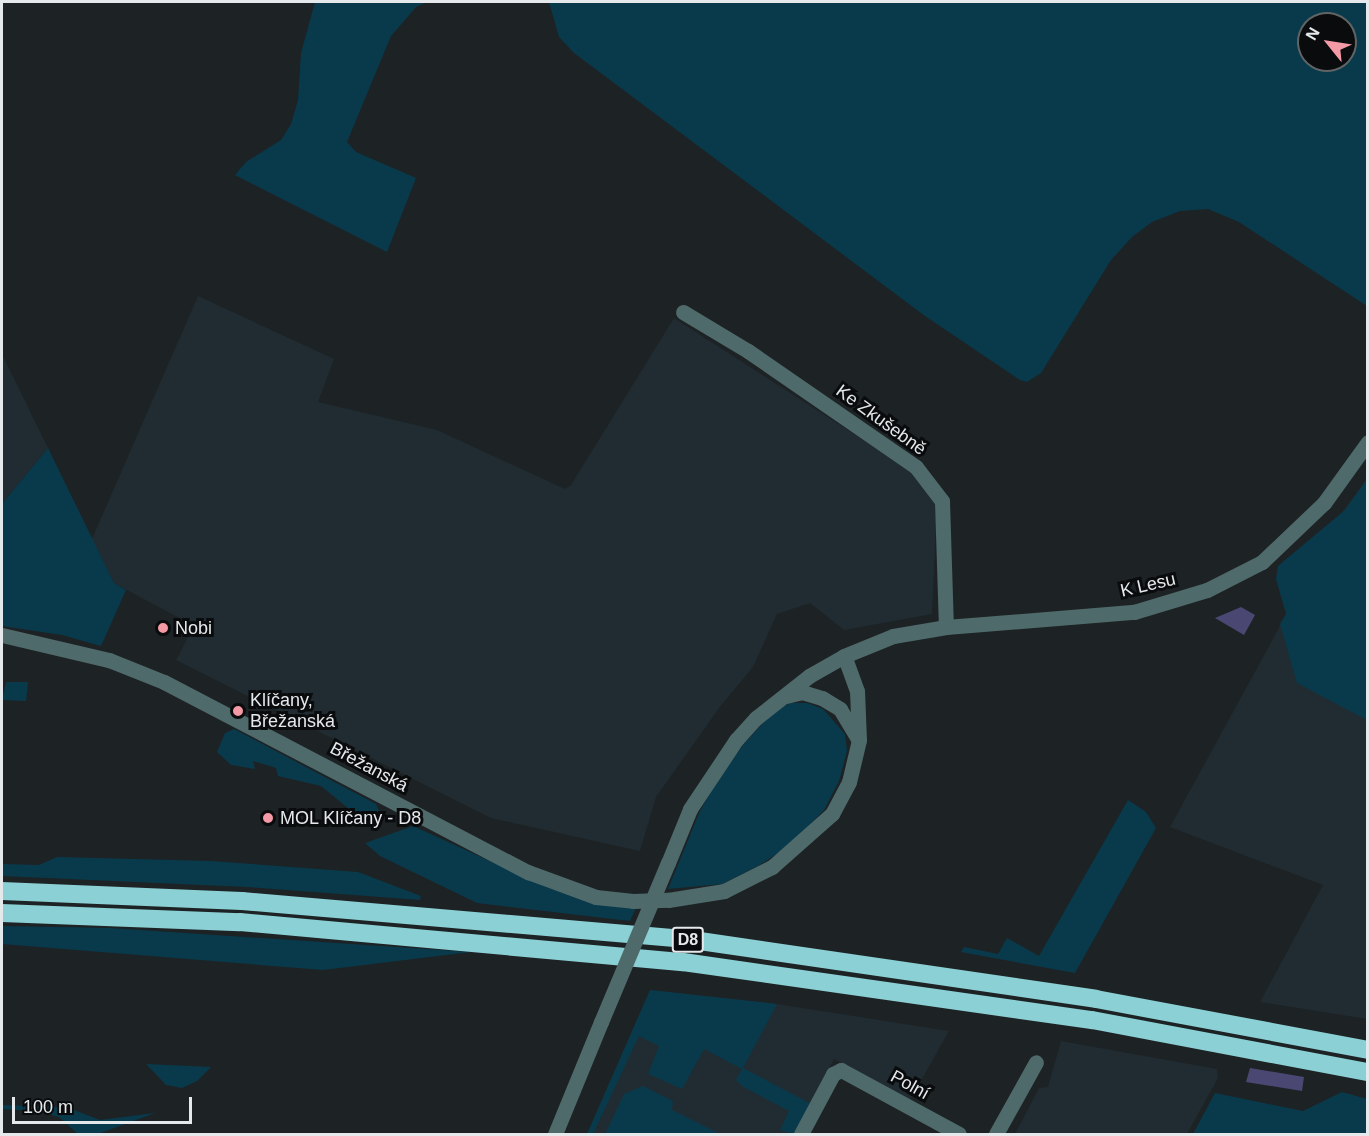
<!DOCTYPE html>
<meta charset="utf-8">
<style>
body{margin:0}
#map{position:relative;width:1369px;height:1136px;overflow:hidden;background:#1d2225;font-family:Arial,sans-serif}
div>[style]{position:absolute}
.built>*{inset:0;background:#202c31}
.green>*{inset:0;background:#093a4c}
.water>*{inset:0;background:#4a4872}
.minor>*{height:15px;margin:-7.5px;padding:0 7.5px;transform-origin:7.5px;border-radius:7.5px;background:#4f6a6b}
.highway>*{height:18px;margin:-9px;padding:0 9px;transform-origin:9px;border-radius:9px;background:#8bd0d4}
.minor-bridge>*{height:15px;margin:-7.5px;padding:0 7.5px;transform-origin:7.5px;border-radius:7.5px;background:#4f6a6b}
.dots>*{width:16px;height:16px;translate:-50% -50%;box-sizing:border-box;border:3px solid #090b0c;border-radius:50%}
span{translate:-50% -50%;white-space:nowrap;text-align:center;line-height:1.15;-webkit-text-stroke:6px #090b0c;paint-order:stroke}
.shield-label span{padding:2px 4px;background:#090b0c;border:2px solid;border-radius:4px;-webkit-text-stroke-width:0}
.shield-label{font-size:16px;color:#e6e9eb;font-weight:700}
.street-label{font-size:18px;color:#e6e9eb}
.poi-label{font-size:18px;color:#e6e9eb}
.left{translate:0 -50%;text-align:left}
.frame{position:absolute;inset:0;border:3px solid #e6e9eb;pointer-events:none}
.north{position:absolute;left:1297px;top:12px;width:60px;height:60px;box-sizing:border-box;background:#090b0c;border:2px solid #616465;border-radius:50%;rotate:300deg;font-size:16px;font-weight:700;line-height:24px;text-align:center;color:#e6e9eb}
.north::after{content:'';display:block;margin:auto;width:21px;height:27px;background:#f49aa6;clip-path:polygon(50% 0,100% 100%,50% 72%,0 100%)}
.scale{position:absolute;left:12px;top:1097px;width:180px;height:27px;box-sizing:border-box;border:3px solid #e6e9eb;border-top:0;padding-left:8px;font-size:18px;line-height:21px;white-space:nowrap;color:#e6e9eb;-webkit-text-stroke:4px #090b0c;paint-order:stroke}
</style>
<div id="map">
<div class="built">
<div style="clip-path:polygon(198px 296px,334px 359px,318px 402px,437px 430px,565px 489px,571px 485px,674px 318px,910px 470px,937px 502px,932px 614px,844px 630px,810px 603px,777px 614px,753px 667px,719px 708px,656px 797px,640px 851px,491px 818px,176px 660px,194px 626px,114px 583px,92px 539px)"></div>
<div style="clip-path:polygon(2px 354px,48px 448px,2px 504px)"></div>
<div style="clip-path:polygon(1367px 479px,1367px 1019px,1260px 1002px,1323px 885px,1170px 827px,1343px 511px)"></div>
<div style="clip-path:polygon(650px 990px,777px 1004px,949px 1031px,910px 1100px,834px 1059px,795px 1134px,587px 1134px)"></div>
<div style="clip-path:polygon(1061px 1041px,1217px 1069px,1218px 1078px,1187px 1134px,1015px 1134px,1039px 1088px,1048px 1087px)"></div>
</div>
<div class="green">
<div style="clip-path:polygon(315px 2px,427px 2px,416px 7px,391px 36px,347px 142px,356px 152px,416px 178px,387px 252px,235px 175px,246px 162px,281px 140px,291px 124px,298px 100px,301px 53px)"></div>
<div style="clip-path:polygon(evenodd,549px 2px,1367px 2px,1367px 306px,1239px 222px,1208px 209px,1180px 211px,1152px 222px,1132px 237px,1111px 260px,1041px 373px,1027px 382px,1020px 380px,925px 316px,574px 53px,559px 37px,549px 2px,1309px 24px,1345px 24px,1345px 60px,1309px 60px,1309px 24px)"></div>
<div style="clip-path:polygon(48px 448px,114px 583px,126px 590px,101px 646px,62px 635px,2px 626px,2px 504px)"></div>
<div style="clip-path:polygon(1367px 479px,1367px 720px,1297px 683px,1280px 624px,1286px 614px,1276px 579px,1278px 566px,1345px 510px)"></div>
<div style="clip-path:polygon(6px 682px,28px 682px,26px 701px,2px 700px)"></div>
<div style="clip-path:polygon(790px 703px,807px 703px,823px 709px,845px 734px,847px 751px,839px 781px,824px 810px,792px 844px,758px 866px,722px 884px,668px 889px,700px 811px,720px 776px,743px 745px,774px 711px)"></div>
<div style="clip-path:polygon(234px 729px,376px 804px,379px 811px,375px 817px,365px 822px,321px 786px,278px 776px,276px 768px,253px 761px,255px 769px,231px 765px,217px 752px,225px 733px)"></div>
<div style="clip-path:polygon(1128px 800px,1146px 812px,1156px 828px,1075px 973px,961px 952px,964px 947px,998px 954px,1007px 938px,1039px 956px)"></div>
<div style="clip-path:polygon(413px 826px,549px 888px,598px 904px,636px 908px,630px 921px,477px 903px,380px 856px,365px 843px)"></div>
<div style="clip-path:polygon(57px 857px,211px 861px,358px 872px,421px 896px,420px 900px,247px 887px,2px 876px,2px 864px,39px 865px)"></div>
<div style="clip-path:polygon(2px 926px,110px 928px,471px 952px,323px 970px,2px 944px)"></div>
<div style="clip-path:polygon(650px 990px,777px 1004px,743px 1068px,811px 1104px,795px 1134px,780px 1130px,789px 1111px,742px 1086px,736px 1080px,742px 1069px,704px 1049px,682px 1089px,648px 1074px,659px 1046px,639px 1036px,593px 1134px,587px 1134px)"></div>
<div style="clip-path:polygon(146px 1064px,211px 1067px,197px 1081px,182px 1088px,166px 1085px)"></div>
<div style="clip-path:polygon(643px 1086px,673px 1101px,672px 1110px,720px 1134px,605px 1134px,624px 1094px)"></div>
<div style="clip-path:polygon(1342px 1092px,1367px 1099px,1367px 1134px,1193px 1134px,1215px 1093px,1303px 1111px)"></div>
<div style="clip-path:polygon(2px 1105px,66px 1107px,100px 1120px,155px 1113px,98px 1134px,78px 1134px,59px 1117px,37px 1111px,2px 1109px)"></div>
</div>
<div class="water">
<div style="clip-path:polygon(1241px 607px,1255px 615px,1244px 635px,1215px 618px)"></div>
<div style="clip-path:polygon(1250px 1068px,1304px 1077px,1302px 1091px,1246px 1082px)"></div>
</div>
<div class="minor">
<div style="left:683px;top:312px;width:76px;rotate:31deg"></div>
<div style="left:748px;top:351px;width:204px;rotate:34.6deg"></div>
<div style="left:916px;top:467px;width:43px;rotate:52.6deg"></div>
<div style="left:942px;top:501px;width:126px;rotate:88.2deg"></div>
<div style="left:2px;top:635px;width:110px;rotate:13.2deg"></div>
<div style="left:109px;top:660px;width:59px;rotate:21.8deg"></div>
<div style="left:164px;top:682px;width:411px;rotate:27.6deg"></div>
<div style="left:528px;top:872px;width:72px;rotate:20.2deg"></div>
<div style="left:596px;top:897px;width:37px;rotate:6deg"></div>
<div style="left:633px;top:901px;width:35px;rotate:-2deg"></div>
<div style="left:668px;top:900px;width:57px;rotate:-9.1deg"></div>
<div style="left:724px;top:891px;width:54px;rotate:-26.6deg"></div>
<div style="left:772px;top:867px;width:80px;rotate:-41.5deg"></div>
<div style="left:832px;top:814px;width:36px;rotate:-62deg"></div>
<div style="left:849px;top:782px;width:43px;rotate:-76.6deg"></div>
<div style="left:859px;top:740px;width:49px;rotate:-92.3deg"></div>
<div style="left:857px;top:691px;width:37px;rotate:-110deg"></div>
<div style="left:786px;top:696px;width:16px;rotate:-14deg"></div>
<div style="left:802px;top:692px;width:21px;rotate:17deg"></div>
<div style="left:822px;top:698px;width:21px;rotate:31deg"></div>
<div style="left:840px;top:709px;width:35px;rotate:59deg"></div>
<div style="left:668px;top:863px;width:58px;rotate:-67.8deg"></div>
<div style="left:690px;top:809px;width:83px;rotate:-56.3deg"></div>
<div style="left:736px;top:740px;width:30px;rotate:-48deg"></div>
<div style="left:756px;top:718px;width:68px;rotate:-38.4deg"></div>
<div style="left:809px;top:676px;width:40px;rotate:-29.7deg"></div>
<div style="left:844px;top:656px;width:53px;rotate:-22.2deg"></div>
<div style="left:893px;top:636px;width:54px;rotate:-9.6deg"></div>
<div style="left:946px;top:627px;width:189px;rotate:-4.6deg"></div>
<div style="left:1134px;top:612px;width:76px;rotate:-16.8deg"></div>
<div style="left:1207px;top:590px;width:62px;rotate:-27deg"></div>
<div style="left:1262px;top:562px;width:86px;rotate:-43.6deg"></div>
<div style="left:1324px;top:503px;width:75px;rotate:-54.2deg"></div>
<div style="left:555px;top:1134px;width:121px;rotate:-67.7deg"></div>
<div style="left:801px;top:1134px;width:68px;rotate:-61.9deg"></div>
<div style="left:833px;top:1074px;width:9px;rotate:-27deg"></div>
<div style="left:841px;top:1070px;width:134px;rotate:28.5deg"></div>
<div style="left:996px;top:1134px;width:82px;rotate:-60.9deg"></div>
</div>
<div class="highway">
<div style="left:2px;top:891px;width:240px;rotate:2.4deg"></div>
<div style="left:242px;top:901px;width:446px;rotate:4.9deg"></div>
<div style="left:686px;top:939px;width:414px;rotate:8.3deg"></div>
<div style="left:1096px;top:999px;width:277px;rotate:10.6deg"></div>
<div style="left:2px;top:913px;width:238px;rotate:2.2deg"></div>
<div style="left:240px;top:922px;width:445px;rotate:5.2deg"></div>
<div style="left:683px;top:962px;width:413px;rotate:8.1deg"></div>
<div style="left:1092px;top:1020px;width:281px;rotate:10.7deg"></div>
</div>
<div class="minor-bridge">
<div style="left:601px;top:1022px;width:173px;rotate:-67.2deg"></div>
</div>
<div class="dots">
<div style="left:163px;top:628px;background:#f49aa6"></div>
<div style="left:238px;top:711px;background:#f49aa6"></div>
<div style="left:268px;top:818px;background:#f49aa6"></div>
</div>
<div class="shield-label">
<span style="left:688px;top:940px">D8</span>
</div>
<div class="street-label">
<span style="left:881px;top:420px;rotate:36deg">Ke Zkušebně</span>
<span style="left:1148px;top:585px;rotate:-13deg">K Lesu</span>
<span style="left:369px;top:767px;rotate:28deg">Břežanská</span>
<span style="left:910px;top:1085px;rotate:29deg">Polní</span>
</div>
<div class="poi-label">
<span class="left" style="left:175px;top:628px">Nobi</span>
<span class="left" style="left:250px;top:711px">Klíčany,<br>Břežanská</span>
<span class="left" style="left:280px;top:818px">MOL Klíčany - D8</span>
</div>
<div class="frame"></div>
<div class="north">N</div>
<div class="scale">100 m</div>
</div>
